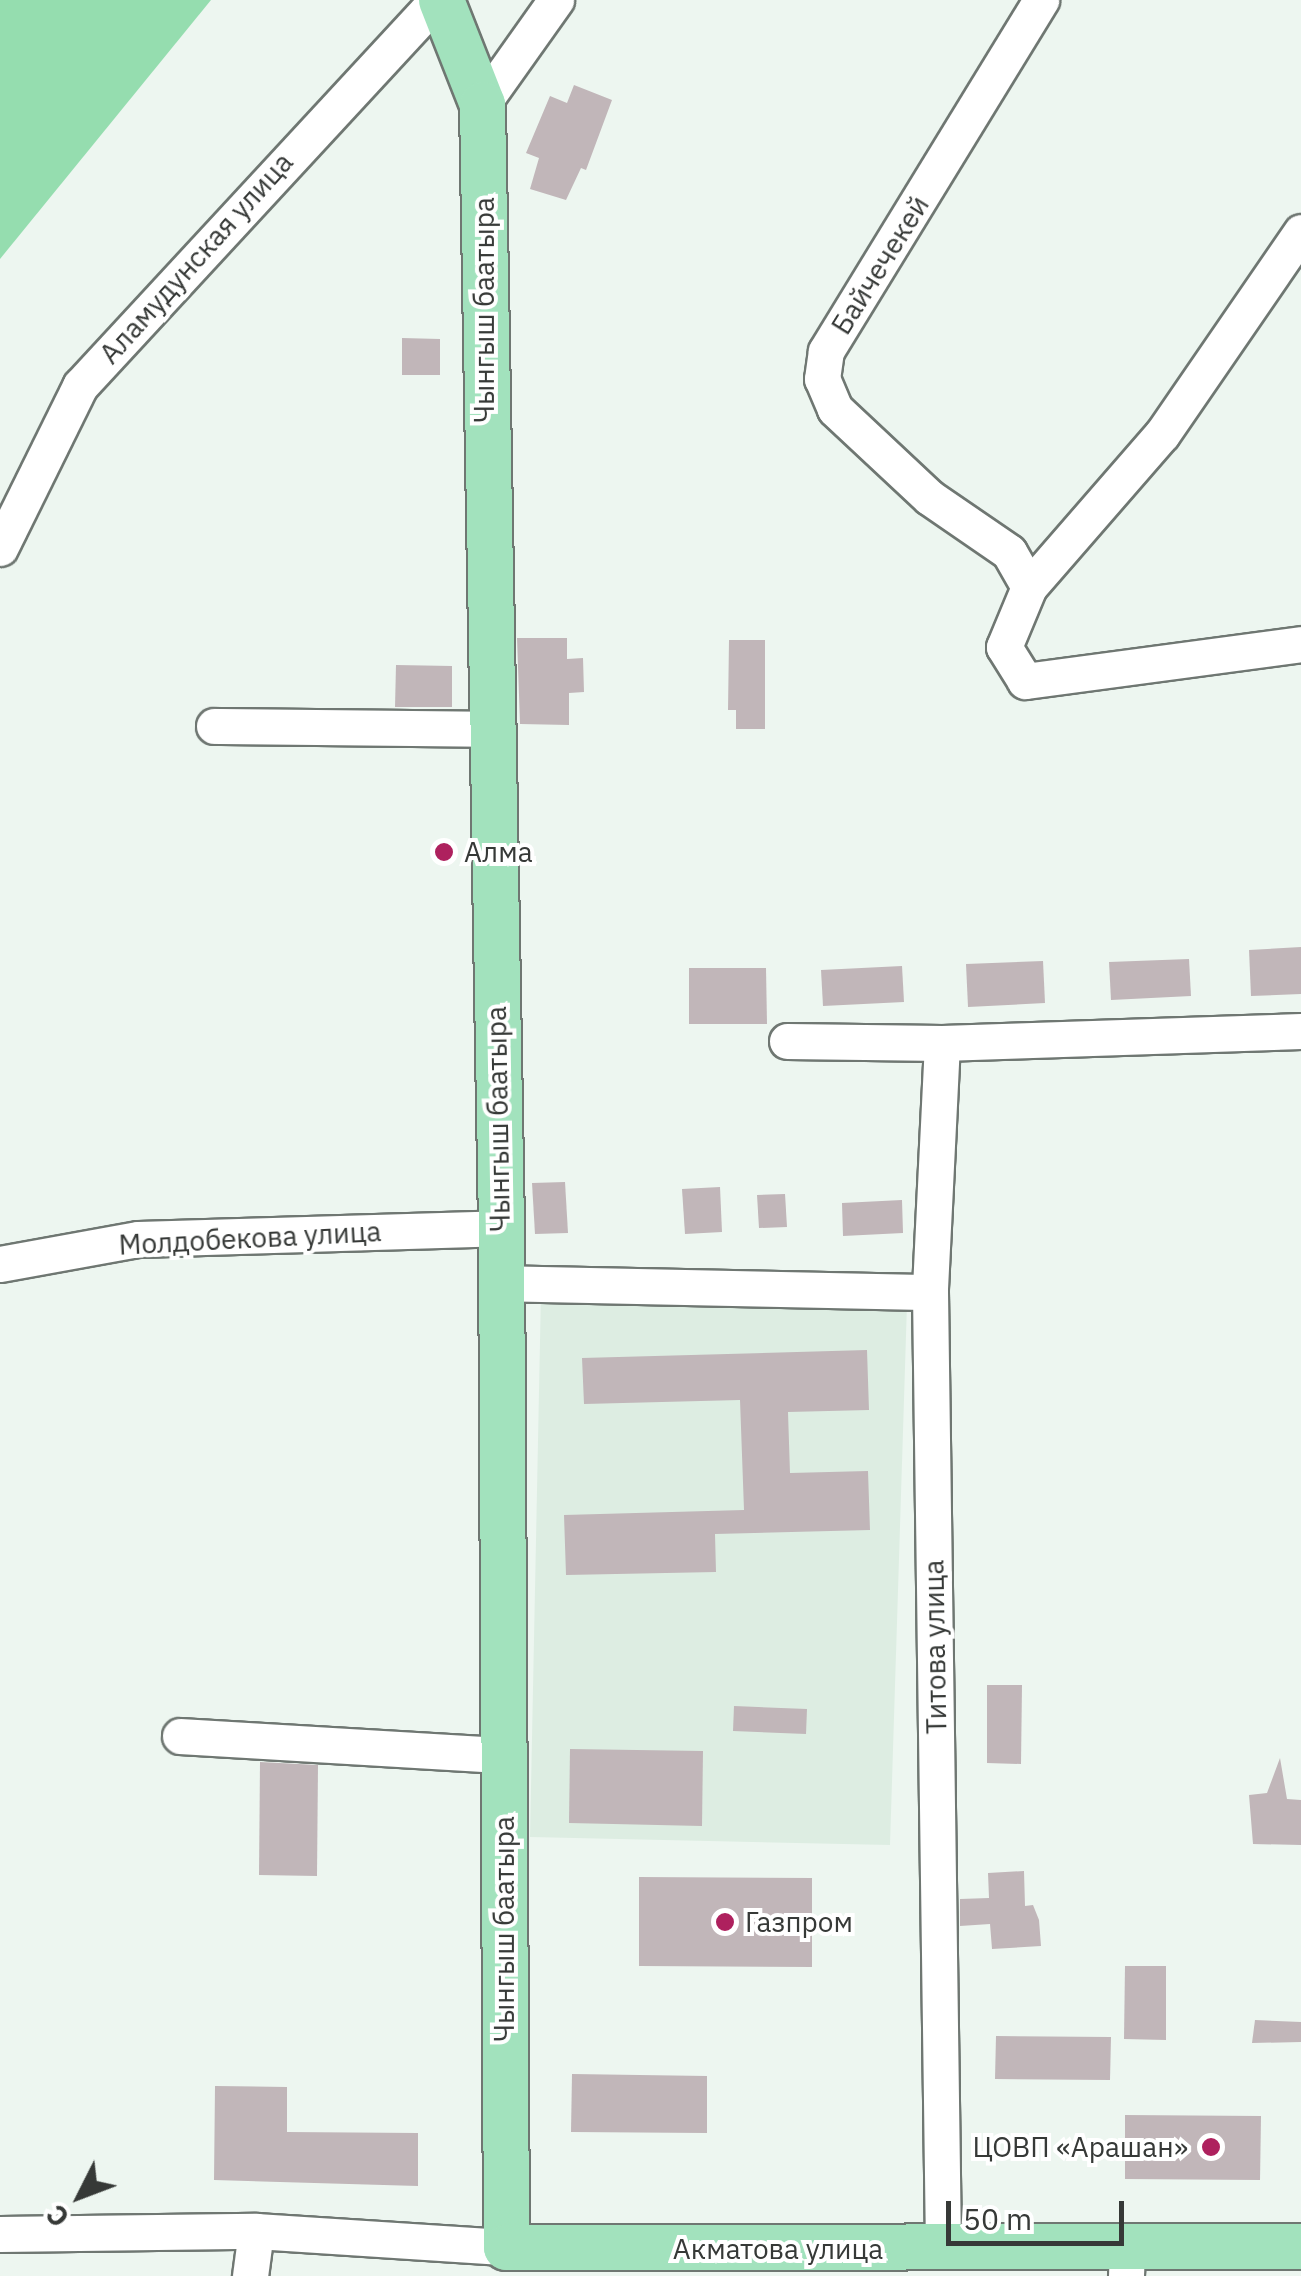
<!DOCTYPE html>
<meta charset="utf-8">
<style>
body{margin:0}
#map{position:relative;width:1301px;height:2276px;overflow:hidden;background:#edf6f0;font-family:"IBM Plex Sans",sans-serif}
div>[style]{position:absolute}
.built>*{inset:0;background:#ddede2}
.green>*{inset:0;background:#95ddaf}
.building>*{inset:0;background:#c1b6b9}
.roads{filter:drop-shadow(2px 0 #6f7772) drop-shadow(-2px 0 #6f7772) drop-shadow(0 2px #6f7772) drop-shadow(0 -2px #6f7772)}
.minor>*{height:35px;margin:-17.5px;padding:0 17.5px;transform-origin:17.5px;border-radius:17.5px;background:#fff}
.major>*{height:45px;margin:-22.5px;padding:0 22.5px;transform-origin:22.5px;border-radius:22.5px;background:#a2e2bd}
.dots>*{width:28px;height:28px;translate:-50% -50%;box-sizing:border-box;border:5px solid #fff;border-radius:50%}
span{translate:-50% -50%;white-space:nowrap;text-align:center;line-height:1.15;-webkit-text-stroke:8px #fff;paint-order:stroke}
.street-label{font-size:28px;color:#363937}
.poi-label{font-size:28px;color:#363937}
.left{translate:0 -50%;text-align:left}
.right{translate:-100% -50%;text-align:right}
.north{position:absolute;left:30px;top:2146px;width:100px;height:100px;-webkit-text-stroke:8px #fff;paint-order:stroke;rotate:228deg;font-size:28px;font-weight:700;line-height:40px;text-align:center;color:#363937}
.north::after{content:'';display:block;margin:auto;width:35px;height:45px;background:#363937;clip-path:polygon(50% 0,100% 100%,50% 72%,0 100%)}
.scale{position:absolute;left:946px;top:2201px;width:178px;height:45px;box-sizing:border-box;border:5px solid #363937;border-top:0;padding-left:12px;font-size:30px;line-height:35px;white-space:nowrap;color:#363937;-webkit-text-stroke:8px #fff;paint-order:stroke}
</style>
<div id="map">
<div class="built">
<div style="clip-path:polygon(541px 1292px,907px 1304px,890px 1845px,530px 1837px)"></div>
</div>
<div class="green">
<div style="clip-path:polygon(0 0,211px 0,0 259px)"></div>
</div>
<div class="building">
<div style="clip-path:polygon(574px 85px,612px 100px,586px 170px,581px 168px,566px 200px,530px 189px,539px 158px,526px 153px,550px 96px,567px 103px)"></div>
<div style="clip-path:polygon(402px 338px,440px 339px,440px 375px,402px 375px)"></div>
<div style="clip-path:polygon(517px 638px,567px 638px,567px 659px,583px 658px,584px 692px,569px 693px,569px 725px,520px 724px)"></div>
<div style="clip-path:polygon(729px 640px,765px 640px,765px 729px,736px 729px,736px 710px,728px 710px)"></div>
<div style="clip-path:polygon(396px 665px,452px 666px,452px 707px,395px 707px)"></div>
<div style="clip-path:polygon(1301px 947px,1301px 994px,1251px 996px,1249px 950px)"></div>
<div style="clip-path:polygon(1189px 959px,1191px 996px,1111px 1000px,1109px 962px)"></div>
<div style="clip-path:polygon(1043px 961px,1045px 1003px,968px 1007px,966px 964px)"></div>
<div style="clip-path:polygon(902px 966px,904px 1002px,823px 1006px,821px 970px)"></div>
<div style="clip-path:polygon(689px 968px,766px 968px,767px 1024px,689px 1024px)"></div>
<div style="clip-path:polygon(565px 1182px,568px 1233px,535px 1234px,532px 1183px)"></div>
<div style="clip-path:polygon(720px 1187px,722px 1232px,685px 1234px,682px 1189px)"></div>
<div style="clip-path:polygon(785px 1194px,787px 1227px,759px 1228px,757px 1195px)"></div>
<div style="clip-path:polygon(902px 1200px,903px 1233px,843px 1236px,842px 1203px)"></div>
<div style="clip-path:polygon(867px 1350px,869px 1410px,788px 1412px,790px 1473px,868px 1471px,870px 1530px,715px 1534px,716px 1572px,566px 1575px,564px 1515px,744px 1510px,740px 1400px,584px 1404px,582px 1358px)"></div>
<div style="clip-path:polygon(987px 1685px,1022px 1685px,1021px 1764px,987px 1763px)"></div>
<div style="clip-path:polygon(734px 1706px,807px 1709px,806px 1734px,733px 1731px)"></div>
<div style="clip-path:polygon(570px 1749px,703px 1751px,702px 1826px,569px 1823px)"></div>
<div style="clip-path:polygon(1280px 1758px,1287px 1799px,1301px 1800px,1301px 1845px,1253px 1844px,1249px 1795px,1267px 1793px)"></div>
<div style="clip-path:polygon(260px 1762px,318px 1765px,317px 1876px,259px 1875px)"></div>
<div style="clip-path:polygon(1024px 1871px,1025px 1906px,1033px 1905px,1039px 1920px,1041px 1946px,992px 1949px,990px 1924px,960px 1926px,960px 1899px,989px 1898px,988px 1873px)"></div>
<div style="clip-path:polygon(639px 1877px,812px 1878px,812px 1967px,639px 1966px)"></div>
<div style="clip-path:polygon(1125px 1966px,1166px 1966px,1166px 2040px,1124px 2039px)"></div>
<div style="clip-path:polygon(1255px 2020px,1301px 2022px,1301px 2042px,1252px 2043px)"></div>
<div style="clip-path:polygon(996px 2036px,1111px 2037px,1110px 2080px,995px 2079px)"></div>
<div style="clip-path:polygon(572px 2074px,707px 2076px,707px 2133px,571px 2132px)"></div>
<div style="clip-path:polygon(215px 2086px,287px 2087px,287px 2132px,418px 2133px,418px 2186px,214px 2180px)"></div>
<div style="clip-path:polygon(1125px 2115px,1261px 2116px,1260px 2180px,1125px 2179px)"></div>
</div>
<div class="roads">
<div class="minor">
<div style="left:482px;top:104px;width:128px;rotate:-54.6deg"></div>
<div style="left:1301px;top:232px;width:245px;rotate:124.5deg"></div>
<div style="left:1162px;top:434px;width:203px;rotate:131deg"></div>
<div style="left:1029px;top:587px;width:65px;rotate:112.6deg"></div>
<div style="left:1004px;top:647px;width:40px;rotate:58deg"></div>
<div style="left:1025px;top:681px;width:278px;rotate:-7.6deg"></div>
<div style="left:0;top:548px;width:181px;rotate:-63.7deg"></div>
<div style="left:80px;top:386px;width:526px;rotate:-47.24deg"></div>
<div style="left:1029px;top:587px;width:40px;rotate:-119.7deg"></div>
<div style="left:1009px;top:552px;width:97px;rotate:-145.5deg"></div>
<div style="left:929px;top:497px;width:129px;rotate:-136.9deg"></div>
<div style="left:835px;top:409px;width:33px;rotate:-113deg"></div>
<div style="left:822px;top:379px;width:28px;rotate:-82deg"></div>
<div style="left:826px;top:351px;width:412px;rotate:-58.5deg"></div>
<div style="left:214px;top:726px;width:276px;rotate:0.6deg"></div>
<div style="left:787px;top:1041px;width:155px;rotate:0.7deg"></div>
<div style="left:942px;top:1043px;width:359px;rotate:-1.9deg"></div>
<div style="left:942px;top:1043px;width:249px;rotate:92.8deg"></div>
<div style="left:930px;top:1292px;width:958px;rotate:89.22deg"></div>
<div style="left:0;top:1264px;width:140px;rotate:-10.3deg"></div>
<div style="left:138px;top:1239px;width:363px;rotate:-1.7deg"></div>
<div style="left:499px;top:1283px;width:431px;rotate:1.2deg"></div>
<div style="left:180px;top:1736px;width:324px;rotate:3.4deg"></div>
<div style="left:0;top:2234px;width:256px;rotate:-0.7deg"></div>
<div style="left:256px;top:2231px;width:251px;rotate:3.7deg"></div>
<div style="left:250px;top:2276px;width:45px;rotate:-82.4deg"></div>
<div style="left:1126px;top:2276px;width:26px;rotate:-88deg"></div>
</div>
<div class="major">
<div style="left:441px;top:0;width:112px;rotate:68.5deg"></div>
<div style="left:482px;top:104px;width:1124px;rotate:89.03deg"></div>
<div style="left:501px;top:1228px;width:1019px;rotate:89.72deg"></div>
<div style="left:506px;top:2247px;width:795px;rotate:-0.07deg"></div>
</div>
</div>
<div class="dots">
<div style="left:444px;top:852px;background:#ae215e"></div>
<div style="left:725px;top:1922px;background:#ae215e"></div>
<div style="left:1211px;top:2147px;background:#ae215e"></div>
</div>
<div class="street-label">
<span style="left:196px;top:258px;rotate:-48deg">Аламудунская улица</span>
<span style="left:880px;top:265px;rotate:-58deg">Байчечекей</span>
<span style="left:484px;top:310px;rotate:-90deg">Чынгыш баатыра</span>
<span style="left:498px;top:1119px;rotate:-91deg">Чынгыш баатыра</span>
<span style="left:250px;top:1238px;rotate:-3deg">Молдобекова улица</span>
<span style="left:935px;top:1647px;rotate:-91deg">Титова улица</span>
<span style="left:504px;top:1929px;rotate:-90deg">Чынгыш баатыра</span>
<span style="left:778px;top:2249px">Акматова улица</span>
</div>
<div class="poi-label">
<span class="left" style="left:464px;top:852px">Алма</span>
<span class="left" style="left:745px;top:1922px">Газпром</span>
<span class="right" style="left:1188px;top:2147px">ЦОВП «Арашан»</span>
</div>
<div class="north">С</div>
<div class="scale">50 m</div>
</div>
